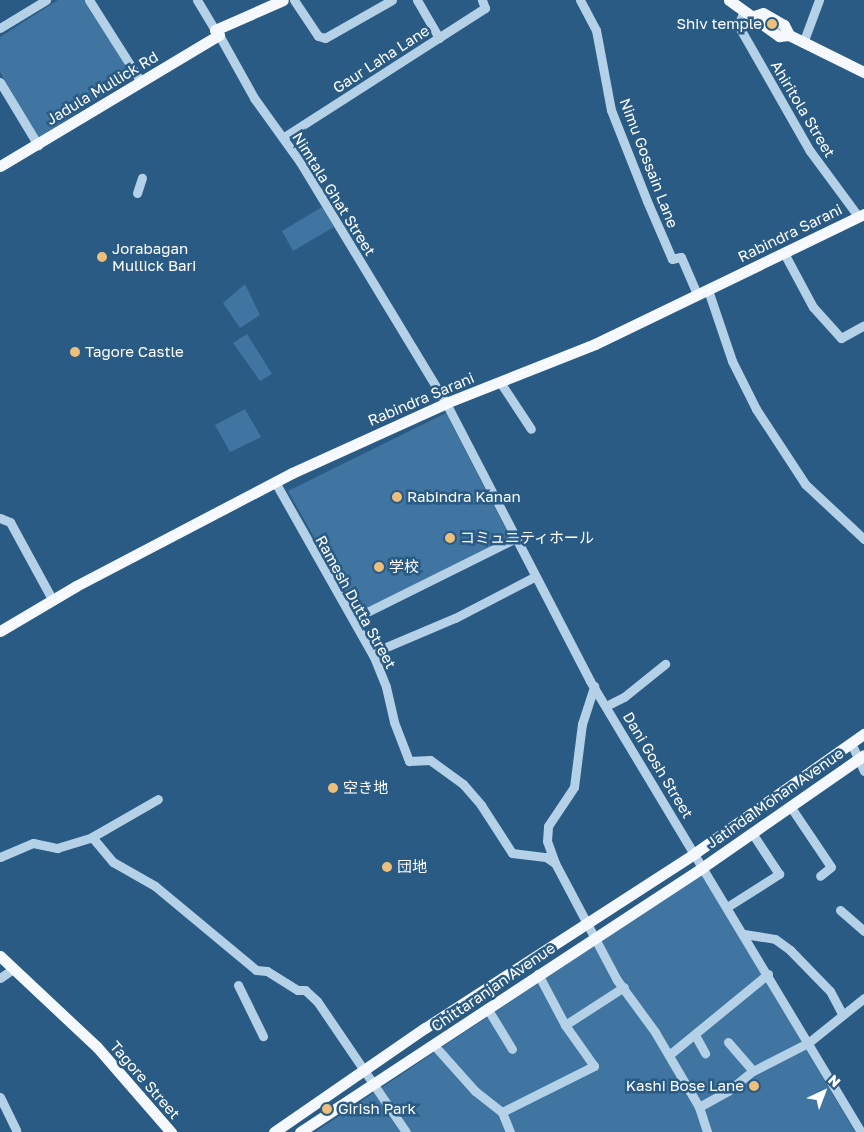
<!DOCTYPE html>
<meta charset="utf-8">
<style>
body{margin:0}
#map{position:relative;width:864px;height:1132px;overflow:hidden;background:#2a5b84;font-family:"Golos Text","Noto Sans SC","Noto Sans JP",sans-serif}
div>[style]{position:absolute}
.green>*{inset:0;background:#3f75a0}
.minor>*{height:9px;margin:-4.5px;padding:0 4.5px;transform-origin:4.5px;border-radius:4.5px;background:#b4d1e7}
.major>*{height:11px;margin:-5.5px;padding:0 5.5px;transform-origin:5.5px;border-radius:5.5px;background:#f5f9fe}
.tram>*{height:1px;margin:-0.5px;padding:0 0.5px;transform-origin:0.5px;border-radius:0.5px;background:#fff}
.dots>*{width:14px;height:14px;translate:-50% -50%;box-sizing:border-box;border:2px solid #2a5b84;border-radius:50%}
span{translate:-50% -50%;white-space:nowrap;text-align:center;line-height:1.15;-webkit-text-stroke:5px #2a5b84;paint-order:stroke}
.poi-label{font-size:15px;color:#fff}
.right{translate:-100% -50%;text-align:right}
.left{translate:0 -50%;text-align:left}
.street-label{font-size:15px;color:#fff}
.north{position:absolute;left:799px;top:1067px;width:50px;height:50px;-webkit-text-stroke:4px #2a5b84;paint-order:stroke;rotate:43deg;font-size:14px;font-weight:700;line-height:20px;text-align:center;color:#fff}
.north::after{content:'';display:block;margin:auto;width:18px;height:22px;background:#fff;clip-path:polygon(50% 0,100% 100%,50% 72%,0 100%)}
</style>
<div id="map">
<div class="green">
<div style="clip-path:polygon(58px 0,95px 0,136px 74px,38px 138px,0 72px,0 37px)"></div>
<div style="clip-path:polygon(322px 207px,334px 227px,293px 251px,282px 231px)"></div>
<div style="clip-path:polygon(245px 284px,260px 315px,240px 328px,223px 303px)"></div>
<div style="clip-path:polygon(247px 334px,272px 374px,260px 381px,233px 343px)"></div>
<div style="clip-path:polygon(245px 409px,261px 437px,230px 452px,215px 425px)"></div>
<div style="clip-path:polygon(446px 413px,513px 543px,359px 617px,288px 491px)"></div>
<div style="clip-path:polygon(702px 874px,855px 1132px,315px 1132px)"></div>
</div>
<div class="minor">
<div style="left:89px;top:0;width:97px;rotate:57.6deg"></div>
<div style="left:197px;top:0;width:35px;rotate:59deg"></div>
<div style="left:294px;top:0;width:43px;rotate:56.3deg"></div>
<div style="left:318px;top:36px;width:7px;rotate:16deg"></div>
<div style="left:325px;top:38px;width:77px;rotate:-29.6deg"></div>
<div style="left:417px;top:0;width:44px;rotate:59.9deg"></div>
<div style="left:580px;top:0;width:34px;rotate:62deg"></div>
<div style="left:596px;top:30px;width:81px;rotate:79.4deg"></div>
<div style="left:611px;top:110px;width:98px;rotate:68.4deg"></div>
<div style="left:647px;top:201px;width:63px;rotate:66.7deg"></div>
<div style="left:672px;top:259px;width:9px;rotate:-13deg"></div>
<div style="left:681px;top:257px;width:40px;rotate:66.6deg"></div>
<div style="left:744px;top:11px;width:15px;rotate:113deg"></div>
<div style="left:738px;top:25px;width:145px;rotate:60.3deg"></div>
<div style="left:810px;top:151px;width:81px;rotate:53.6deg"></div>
<div style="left:0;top:28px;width:54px;rotate:-31.3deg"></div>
<div style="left:219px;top:35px;width:72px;rotate:60.9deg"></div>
<div style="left:254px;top:98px;width:79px;rotate:54.3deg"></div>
<div style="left:300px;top:162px;width:282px;rotate:58.8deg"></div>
<div style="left:446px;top:403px;width:313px;rotate:62.6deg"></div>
<div style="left:590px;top:681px;width:526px;rotate:59deg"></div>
<div style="left:803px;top:43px;width:46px;rotate:-69.6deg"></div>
<div style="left:0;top:82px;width:74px;rotate:58.9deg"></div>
<div style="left:284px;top:137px;width:239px;rotate:-32.7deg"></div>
<div style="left:485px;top:8px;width:9px;rotate:-111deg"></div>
<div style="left:137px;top:193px;width:16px;rotate:-72deg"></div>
<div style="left:784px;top:253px;width:61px;rotate:61.8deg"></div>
<div style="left:813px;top:307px;width:42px;rotate:47.9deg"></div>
<div style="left:841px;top:338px;width:26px;rotate:-29deg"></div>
<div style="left:708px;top:290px;width:75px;rotate:71.3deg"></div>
<div style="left:732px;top:361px;width:54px;rotate:63.4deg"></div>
<div style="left:756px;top:409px;width:90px;rotate:56.8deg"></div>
<div style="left:805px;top:484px;width:81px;rotate:43deg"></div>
<div style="left:500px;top:382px;width:56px;rotate:56.6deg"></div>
<div style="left:275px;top:482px;width:201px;rotate:60.5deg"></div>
<div style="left:374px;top:657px;width:32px;rotate:68deg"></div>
<div style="left:386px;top:687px;width:36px;rotate:77deg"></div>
<div style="left:394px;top:722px;width:42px;rotate:69deg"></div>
<div style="left:409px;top:761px;width:21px;rotate:-3deg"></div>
<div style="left:430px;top:760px;width:41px;rotate:36deg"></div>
<div style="left:463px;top:784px;width:28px;rotate:49deg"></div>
<div style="left:481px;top:805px;width:57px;rotate:57.1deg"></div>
<div style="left:512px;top:853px;width:34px;rotate:7deg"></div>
<div style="left:546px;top:857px;width:11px;rotate:34deg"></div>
<div style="left:555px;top:863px;width:132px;rotate:62.1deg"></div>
<div style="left:617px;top:980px;width:64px;rotate:53.8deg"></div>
<div style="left:655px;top:1032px;width:87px;rotate:59.6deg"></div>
<div style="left:699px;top:1107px;width:26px;rotate:72deg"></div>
<div style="left:0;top:518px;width:11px;rotate:22deg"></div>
<div style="left:10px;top:522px;width:88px;rotate:61.4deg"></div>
<div style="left:353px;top:619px;width:180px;rotate:-26.4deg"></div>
<div style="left:372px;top:653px;width:90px;rotate:-22.9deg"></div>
<div style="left:455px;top:618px;width:89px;rotate:-27.4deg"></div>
<div style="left:606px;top:706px;width:20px;rotate:-27deg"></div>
<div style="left:624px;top:697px;width:53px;rotate:-38.8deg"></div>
<div style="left:851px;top:743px;width:31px;rotate:65deg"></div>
<div style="left:790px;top:806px;width:73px;rotate:56.1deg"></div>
<div style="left:831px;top:867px;width:14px;rotate:141deg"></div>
<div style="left:92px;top:837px;width:76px;rotate:-29.9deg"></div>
<div style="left:0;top:857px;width:36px;rotate:-23deg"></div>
<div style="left:33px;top:843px;width:25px;rotate:12deg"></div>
<div style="left:57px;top:848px;width:37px;rotate:-17deg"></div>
<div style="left:92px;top:837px;width:33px;rotate:50deg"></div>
<div style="left:113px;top:862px;width:48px;rotate:29.7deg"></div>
<div style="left:155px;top:886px;width:131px;rotate:39.7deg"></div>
<div style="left:256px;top:970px;width:11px;rotate:5deg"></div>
<div style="left:267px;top:971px;width:36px;rotate:32deg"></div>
<div style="left:298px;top:990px;width:7px"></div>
<div style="left:305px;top:990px;width:16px;rotate:43deg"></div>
<div style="left:317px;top:1001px;width:158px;rotate:55.8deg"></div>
<div style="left:555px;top:863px;width:23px;rotate:-110deg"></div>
<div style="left:547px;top:841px;width:15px;rotate:-86deg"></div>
<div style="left:548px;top:826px;width:47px;rotate:-56.3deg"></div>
<div style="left:574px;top:787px;width:64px;rotate:-82.8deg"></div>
<div style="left:582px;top:724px;width:40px;rotate:-72deg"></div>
<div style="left:727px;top:907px;width:62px;rotate:-32.4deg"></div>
<div style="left:779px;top:874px;width:49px;rotate:-123.4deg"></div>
<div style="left:840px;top:910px;width:32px;rotate:41deg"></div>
<div style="left:744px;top:934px;width:31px;rotate:9deg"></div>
<div style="left:775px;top:939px;width:19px;rotate:36deg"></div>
<div style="left:790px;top:950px;width:57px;rotate:45.7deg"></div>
<div style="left:830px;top:991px;width:27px;rotate:62deg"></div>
<div style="left:0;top:978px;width:16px;rotate:-35deg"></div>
<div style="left:238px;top:985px;width:57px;rotate:63.9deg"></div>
<div style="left:487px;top:1008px;width:48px;rotate:58.6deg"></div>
<div style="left:565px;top:1025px;width:70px;rotate:-32.8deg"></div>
<div style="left:695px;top:1035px;width:21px;rotate:61deg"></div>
<div style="left:728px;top:1042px;width:38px;rotate:49deg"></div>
<div style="left:433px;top:1044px;width:63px;rotate:48.2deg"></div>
<div style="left:475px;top:1091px;width:34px;rotate:38deg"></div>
<div style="left:669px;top:1055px;width:128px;rotate:-39.3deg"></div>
<div style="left:0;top:1097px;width:37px;rotate:64deg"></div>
<div style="left:699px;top:1107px;width:33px;rotate:-29deg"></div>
<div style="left:728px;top:1091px;width:32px;rotate:-39deg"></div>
<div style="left:753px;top:1071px;width:62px;rotate:-27deg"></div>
<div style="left:808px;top:1043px;width:72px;rotate:-38.8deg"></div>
<div style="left:510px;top:1132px;width:22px;rotate:-112deg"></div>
<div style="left:502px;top:1112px;width:103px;rotate:-26.6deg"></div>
<div style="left:594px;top:1066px;width:50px;rotate:-125.3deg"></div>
<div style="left:565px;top:1025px;width:58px;rotate:-117.9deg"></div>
</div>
<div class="major">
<div style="left:729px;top:0;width:62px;rotate:35.8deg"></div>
<div style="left:779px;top:36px;width:10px;rotate:-6deg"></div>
<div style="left:789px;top:35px;width:84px;rotate:26.3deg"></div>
<div style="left:754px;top:16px;width:9px;rotate:-18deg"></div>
<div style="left:763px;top:13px;width:24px;rotate:30deg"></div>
<div style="left:784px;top:25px;width:11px;rotate:63deg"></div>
<div style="left:0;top:166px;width:255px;rotate:-30.9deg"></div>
<div style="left:219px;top:35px;width:6px;rotate:-129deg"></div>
<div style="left:215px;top:30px;width:74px;rotate:-23.8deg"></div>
<div style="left:0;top:631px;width:88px;rotate:-30.6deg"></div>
<div style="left:76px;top:586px;width:244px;rotate:-27.6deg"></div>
<div style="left:292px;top:473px;width:169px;rotate:-24.4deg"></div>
<div style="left:446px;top:403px;width:160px;rotate:-21.6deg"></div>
<div style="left:595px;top:344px;width:299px;rotate:-25.8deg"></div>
<div style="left:0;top:956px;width:133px;rotate:43.2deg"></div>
<div style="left:97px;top:1047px;width:113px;rotate:49deg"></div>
<div style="left:274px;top:1132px;width:183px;rotate:-34.6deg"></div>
<div style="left:425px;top:1028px;width:322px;rotate:-32.9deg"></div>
<div style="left:695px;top:853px;width:207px;rotate:-35.2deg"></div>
<div style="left:300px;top:1132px;width:482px;rotate:-33.3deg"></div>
<div style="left:703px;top:867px;width:196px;rotate:-34.8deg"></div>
</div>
<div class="tram">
<div style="left:0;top:632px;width:39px;rotate:-32deg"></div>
<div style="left:33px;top:611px;width:260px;rotate:-27.7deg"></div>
<div style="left:263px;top:490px;width:660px;rotate:-24.35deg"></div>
</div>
<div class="dots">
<div style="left:772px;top:24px;background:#edbf7b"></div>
<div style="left:102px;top:257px;background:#edbf7b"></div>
<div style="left:75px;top:352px;background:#edbf7b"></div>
<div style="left:397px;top:497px;background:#edbf7b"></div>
<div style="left:450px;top:538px;background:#edbf7b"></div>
<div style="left:379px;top:567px;background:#edbf7b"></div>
<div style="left:333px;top:788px;background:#edbf7b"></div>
<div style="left:387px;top:867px;background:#edbf7b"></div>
<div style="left:754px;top:1086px;background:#edbf7b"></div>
<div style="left:327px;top:1109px;background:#edbf7b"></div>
</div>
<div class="poi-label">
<span class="right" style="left:762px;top:24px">Shiv temple</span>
<span class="left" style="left:112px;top:257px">Jorabagan<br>Mullick Bari</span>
<span class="left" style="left:85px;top:352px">Tagore Castle</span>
<span class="left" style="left:407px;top:497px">Rabindra Kanan</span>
<span class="left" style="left:460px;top:538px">コミュニティホール</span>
<span class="left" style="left:389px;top:567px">学校</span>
<span class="left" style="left:343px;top:788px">空き地</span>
<span class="left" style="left:397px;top:867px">団地</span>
<span class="right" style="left:744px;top:1086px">Kashi Bose Lane</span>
<span class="left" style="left:338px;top:1109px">Girish Park</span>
</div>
<div class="street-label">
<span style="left:381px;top:59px;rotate:-33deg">Gaur Laha Lane</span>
<span style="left:102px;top:88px;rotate:-31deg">Jadula Mullick Rd</span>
<span style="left:803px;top:109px;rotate:59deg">Ahiritola Street</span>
<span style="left:649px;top:163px;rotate:69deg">Nimu Gossain Lane</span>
<span style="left:334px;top:194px;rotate:58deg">Nimtala Ghat Street</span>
<span style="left:790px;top:233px;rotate:-26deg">Rabindra Sarani</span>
<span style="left:421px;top:399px;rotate:-23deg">Rabindra Sarani</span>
<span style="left:356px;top:602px;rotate:61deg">Ramesh Dutta Street</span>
<span style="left:658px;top:765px;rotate:59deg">Dani Gosh Street</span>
<span style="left:775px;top:798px;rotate:-35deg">Jatinda Mohan Avenue</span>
<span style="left:493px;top:987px;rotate:-34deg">Chittaranjan Avenue</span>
<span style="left:145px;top:1080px;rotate:49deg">Tagore Street</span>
</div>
<div class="north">N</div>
</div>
